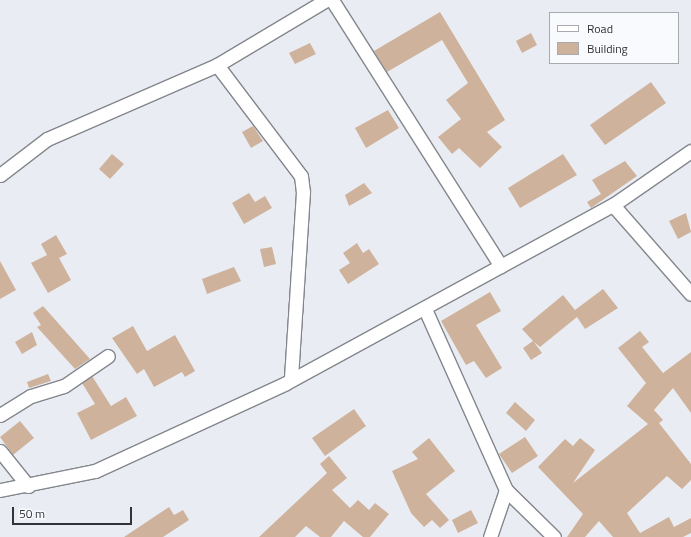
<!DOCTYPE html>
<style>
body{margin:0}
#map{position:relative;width:691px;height:537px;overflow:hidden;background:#e9edf3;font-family:"Titillium Web",sans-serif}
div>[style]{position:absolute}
.building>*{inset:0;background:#cfb29c}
.roads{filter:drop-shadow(1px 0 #83868c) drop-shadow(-1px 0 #83868c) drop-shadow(0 1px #83868c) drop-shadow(0 -1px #83868c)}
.minor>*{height:13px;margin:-6.5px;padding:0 6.5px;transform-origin:6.5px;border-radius:6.5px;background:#fff}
span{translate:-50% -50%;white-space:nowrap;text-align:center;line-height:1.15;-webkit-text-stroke:3px #f8fafe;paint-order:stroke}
.legend{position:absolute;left:549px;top:12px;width:130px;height:52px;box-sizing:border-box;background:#f8fafe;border:1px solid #a9aaae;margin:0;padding:5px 7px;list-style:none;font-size:12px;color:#323336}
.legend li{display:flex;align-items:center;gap:8px;height:20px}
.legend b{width:20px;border:1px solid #a9aaae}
.scale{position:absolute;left:12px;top:507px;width:120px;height:18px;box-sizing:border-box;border:2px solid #323336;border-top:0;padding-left:5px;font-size:12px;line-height:14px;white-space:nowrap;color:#323336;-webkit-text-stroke:3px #f8fafe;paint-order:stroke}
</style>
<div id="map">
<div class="building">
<div style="clip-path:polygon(440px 12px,505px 120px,487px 132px,502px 147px,480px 168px,459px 148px,452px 154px,438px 137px,461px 119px,446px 100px,468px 83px,442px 40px,387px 72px,374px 51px)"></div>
<div style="clip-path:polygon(531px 33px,537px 45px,522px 53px,516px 41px)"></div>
<div style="clip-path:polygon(310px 43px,316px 54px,295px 64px,289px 53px)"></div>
<div style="clip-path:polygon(651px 82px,666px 103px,605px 145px,590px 125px)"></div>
<div style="clip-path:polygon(388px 110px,399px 128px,366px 148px,355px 128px)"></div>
<div style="clip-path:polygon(253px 126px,263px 141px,251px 148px,242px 132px)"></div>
<div style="clip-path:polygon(112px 154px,124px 164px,110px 179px,99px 169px)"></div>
<div style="clip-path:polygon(563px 154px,577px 175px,520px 208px,508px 188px)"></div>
<div style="clip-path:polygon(625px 161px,637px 176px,591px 208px,587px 202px,601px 194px,592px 180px)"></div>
<div style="clip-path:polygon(364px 183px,372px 193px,349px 206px,345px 195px)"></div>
<div style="clip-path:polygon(249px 193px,255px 202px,265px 196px,272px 208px,244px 224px,232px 203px)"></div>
<div style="clip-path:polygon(686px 213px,691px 232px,678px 239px,669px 221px)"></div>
<div style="clip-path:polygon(56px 235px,67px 254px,59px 258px,71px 280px,48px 293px,31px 263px,47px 255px,41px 244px)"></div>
<div style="clip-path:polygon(357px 243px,363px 253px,369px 249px,379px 264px,348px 284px,339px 270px,350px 263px,343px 253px)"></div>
<div style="clip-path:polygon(272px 247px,276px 264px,264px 267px,260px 249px)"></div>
<div style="clip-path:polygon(0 261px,16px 290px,0 299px)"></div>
<div style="clip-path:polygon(234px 267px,241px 281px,207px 294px,202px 279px)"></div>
<div style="clip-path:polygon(603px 289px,618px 308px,585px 329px,577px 317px,540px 347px,534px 342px,542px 353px,531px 360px,523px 348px,533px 341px,522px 329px,563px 295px,575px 310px)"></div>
<div style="clip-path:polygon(490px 292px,501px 311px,476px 325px,502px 368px,486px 378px,474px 361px,466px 365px,441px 321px)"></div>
<div style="clip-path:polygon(43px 306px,90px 359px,75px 369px,37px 327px,41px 325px,33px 313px)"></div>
<div style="clip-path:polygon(133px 326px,147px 351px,175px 335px,195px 371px,185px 377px,182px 372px,154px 387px,144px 369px,137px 374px,112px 338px)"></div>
<div style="clip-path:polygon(640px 331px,649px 342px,642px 347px,663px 373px,691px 352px,691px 413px,673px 388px,654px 410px,663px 420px,659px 423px,691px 464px,691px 480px,682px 489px,667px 476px,627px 513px,640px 533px,669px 517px,674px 527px,691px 518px,691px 533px,683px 537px,613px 537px,599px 521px,585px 537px,567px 537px,583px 514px,538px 467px,565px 439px,573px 446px,580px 438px,595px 450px,573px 483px,648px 424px,627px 406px,646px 383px,618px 348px)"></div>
<div style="clip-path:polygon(32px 332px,37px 345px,22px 354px,15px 342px)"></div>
<div style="clip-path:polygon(48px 374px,51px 381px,29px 388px,27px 382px)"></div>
<div style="clip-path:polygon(92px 376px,111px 406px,126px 397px,137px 416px,91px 440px,77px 413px,95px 404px,82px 383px)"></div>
<div style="clip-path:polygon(515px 402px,535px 420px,526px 431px,506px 413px)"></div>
<div style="clip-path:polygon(354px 409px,366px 426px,325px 456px,312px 438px)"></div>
<div style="clip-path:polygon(20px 421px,34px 438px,13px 455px,0 437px)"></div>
<div style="clip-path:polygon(525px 437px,538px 456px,512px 473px,499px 454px)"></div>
<div style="clip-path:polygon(429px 438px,455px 471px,426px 494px,449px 520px,440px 528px,432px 520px,424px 527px,411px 513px,392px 471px,418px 459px,412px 452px)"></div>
<div style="clip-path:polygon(329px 456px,347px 478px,332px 490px,350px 508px,358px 500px,369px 510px,375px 503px,389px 514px,370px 537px,363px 537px,344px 521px,331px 537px,320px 537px,306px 526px,295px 537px,259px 537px,327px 473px,320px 464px)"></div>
<div style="clip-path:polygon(169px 507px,174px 515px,183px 510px,189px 520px,163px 537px,124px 537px)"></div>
<div style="clip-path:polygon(471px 510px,478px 523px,458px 533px,452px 520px)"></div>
</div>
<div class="roads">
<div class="minor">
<div style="left:332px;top:0;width:315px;rotate:57.6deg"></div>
<div style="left:217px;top:65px;width:139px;rotate:52.9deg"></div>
<div style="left:301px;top:176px;width:16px;rotate:83deg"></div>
<div style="left:303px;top:192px;width:188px;rotate:93.7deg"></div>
<div style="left:0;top:175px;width:59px;rotate:-37.5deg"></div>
<div style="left:47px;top:139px;width:185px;rotate:-23.5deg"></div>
<div style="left:217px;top:65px;width:127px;rotate:-30.8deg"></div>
<div style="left:613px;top:205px;width:118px;rotate:48.8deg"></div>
<div style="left:425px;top:309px;width:198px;rotate:65.9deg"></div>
<div style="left:506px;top:490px;width:67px;rotate:44.4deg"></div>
<div style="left:0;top:415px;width:36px;rotate:-32deg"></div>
<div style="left:31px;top:396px;width:34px;rotate:-17deg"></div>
<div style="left:64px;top:386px;width:53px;rotate:-34.3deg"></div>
<div style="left:0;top:451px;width:45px;rotate:51.3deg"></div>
<div style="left:0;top:490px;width:97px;rotate:-11.3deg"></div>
<div style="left:95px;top:471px;width:210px;rotate:-24.7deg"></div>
<div style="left:286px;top:383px;width:372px;rotate:-28.6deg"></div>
<div style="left:613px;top:205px;width:95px;rotate:-34.7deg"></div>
<div style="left:490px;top:537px;width:50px;rotate:-71.2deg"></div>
</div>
</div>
<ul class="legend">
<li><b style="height:5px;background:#fff"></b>Road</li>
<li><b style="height:11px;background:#cfb29c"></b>Building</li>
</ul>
<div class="scale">50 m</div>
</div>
